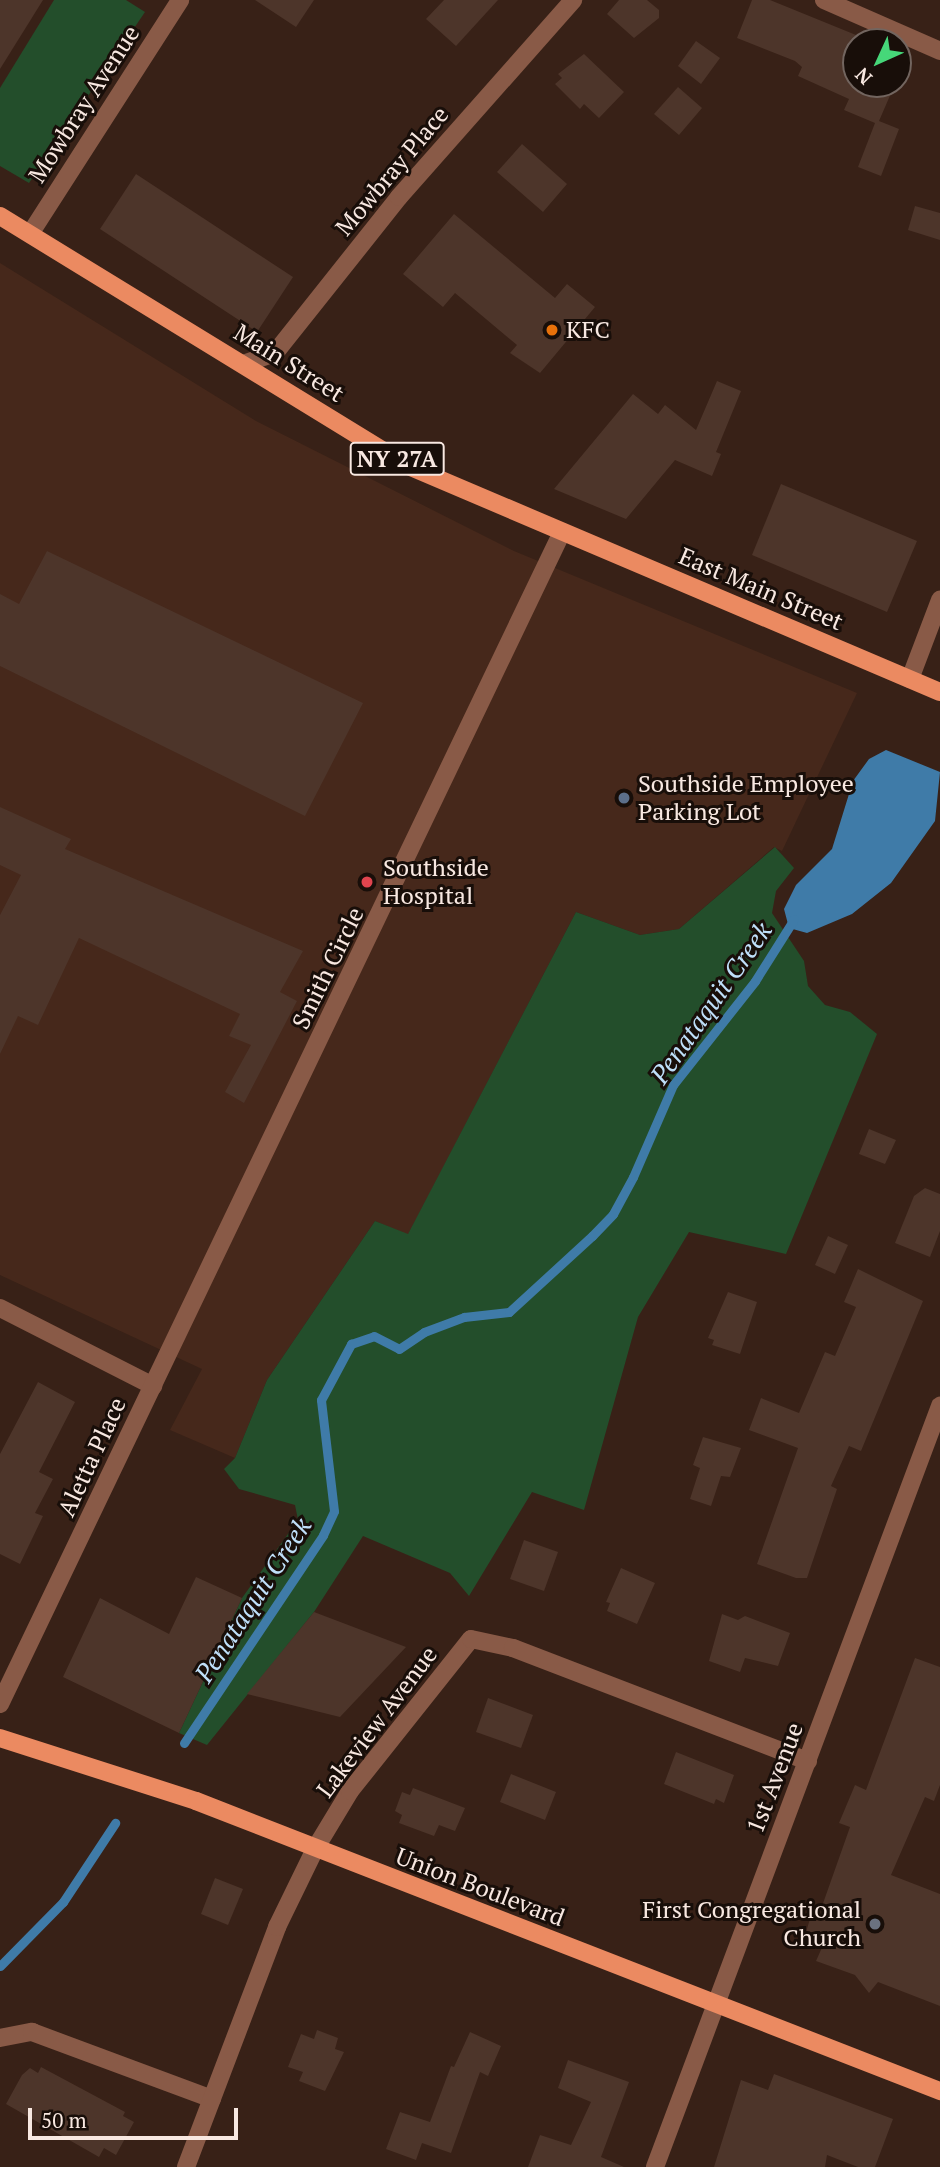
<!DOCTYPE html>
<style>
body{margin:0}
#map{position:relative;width:940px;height:2167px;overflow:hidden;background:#382117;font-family:"PT Serif",serif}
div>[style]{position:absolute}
.built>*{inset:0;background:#46281b}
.green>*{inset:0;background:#234e2b}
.water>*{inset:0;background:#3f7ba8}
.stream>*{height:9px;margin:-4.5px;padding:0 4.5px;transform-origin:4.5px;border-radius:4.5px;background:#3f7ba8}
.building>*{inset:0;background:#4d352a}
.minor>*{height:18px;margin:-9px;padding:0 9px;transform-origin:9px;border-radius:9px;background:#895a47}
.major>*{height:18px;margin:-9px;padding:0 9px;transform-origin:9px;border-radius:9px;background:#eb8a61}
.dots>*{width:19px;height:19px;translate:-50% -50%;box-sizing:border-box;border:4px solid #180e09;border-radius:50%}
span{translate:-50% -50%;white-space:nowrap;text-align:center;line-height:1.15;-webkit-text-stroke:6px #180e09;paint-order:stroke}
.shield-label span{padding:2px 5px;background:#180e09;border:2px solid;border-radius:5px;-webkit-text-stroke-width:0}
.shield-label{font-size:23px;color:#f8e8e1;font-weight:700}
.street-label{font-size:24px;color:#f8e8e1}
.poi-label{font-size:24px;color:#f8e8e1}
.left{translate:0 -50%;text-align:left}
.right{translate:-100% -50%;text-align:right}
.water-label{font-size:26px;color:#bfdff9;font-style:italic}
.north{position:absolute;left:842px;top:28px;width:70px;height:70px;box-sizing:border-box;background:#180e09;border:2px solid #72655f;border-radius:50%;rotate:225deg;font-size:19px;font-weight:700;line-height:28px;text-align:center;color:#f8e8e1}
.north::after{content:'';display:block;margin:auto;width:24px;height:32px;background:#46d779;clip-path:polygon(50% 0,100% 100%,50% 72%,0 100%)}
.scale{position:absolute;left:28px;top:2108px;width:210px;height:32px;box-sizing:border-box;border:4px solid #f8e8e1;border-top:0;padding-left:9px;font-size:21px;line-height:24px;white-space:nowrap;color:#f8e8e1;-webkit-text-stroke:5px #180e09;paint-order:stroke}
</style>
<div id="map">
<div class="built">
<div style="clip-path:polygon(0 263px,256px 421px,514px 551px,857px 693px,782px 851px,774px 847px,679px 929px,640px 935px,576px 912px,408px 1235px,375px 1221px,267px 1380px,235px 1458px,170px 1430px,202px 1369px,0 1275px)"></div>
</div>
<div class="green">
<div style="clip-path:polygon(54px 0,126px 0,145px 12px,29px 183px,0 166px,0 88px)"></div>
<div style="clip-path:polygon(775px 847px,794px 868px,776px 891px,772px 913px,804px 961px,808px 986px,825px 1005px,850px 1012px,877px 1034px,786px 1254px,689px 1232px,638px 1317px,584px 1510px,532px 1492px,469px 1596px,450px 1573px,363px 1536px,314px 1612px,207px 1745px,179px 1733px,242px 1598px,298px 1520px,295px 1505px,239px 1489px,224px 1469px,235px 1458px,267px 1380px,375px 1221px,408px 1234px,576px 912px,640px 935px,679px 929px)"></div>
</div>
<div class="water">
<div style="clip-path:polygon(886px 750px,940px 772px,935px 821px,891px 883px,852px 914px,807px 933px,789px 928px,784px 909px,796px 885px,832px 849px,853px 781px,869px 759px)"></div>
</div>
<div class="stream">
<div style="left:184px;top:1743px;width:250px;rotate:-56.2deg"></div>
<div style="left:323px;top:1535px;width:26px;rotate:-65deg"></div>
<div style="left:334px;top:1511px;width:112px;rotate:-96.7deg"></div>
<div style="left:321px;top:1400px;width:64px;rotate:-61.8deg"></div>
<div style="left:351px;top:1344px;width:24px;rotate:-19deg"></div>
<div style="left:374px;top:1336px;width:28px;rotate:27deg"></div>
<div style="left:399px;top:1349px;width:30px;rotate:-34deg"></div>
<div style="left:424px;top:1332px;width:43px;rotate:-20.6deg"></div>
<div style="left:464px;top:1317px;width:45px;rotate:-6.3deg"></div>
<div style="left:509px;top:1312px;width:113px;rotate:-42.5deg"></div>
<div style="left:592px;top:1236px;width:30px;rotate:-46deg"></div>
<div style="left:613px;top:1214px;width:42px;rotate:-61.6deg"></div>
<div style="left:633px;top:1177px;width:100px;rotate:-66.5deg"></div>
<div style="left:673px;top:1085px;width:132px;rotate:-51.7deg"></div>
<div style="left:755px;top:981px;width:73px;rotate:-57.8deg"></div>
<div style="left:0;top:1966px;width:90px;rotate:-45.5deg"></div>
<div style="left:63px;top:1902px;width:95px;rotate:-56.6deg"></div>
</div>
<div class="building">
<div style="clip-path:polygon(0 0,43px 0,0 69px)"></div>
<div style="clip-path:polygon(255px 0,314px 0,296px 27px)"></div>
<div style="clip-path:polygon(444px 0,498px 0,456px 46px,426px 19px)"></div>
<div style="clip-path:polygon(619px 0,647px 0,659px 10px,659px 18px,634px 38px,607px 14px)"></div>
<div style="clip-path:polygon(752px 0,770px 0,856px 35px,856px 84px,895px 84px,879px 121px,899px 129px,881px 176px,858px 167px,875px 123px,844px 110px,849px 99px,798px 76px,802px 67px,795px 61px,737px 38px)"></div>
<div style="clip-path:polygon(696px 41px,720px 58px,701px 84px,678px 66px)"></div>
<div style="clip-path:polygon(584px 54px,624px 92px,599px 118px,584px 104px,580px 109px,555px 84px,562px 78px,558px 74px)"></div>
<div style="clip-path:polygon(678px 87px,702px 108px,679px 135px,654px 114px)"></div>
<div style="clip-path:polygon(522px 144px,567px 184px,543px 212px,497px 172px)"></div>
<div style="clip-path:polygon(136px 174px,293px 277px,257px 332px,100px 229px)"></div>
<div style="clip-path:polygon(915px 206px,940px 213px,940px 240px,908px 230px)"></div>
<div style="clip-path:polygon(454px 214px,555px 298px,567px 284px,595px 307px,540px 373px,510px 353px,517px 345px,455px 293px,443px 307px,403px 274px)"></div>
<div style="clip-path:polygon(717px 381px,741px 391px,716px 452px,721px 454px,712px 476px,675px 460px,626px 519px,554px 489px,633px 394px,658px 414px,665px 405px,696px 430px)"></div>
<div style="clip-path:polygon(781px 484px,917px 541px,887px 612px,752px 555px)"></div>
<div style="clip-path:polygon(47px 551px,363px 703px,305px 816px,0 666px,0 594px,19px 604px)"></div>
<div style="clip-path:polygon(0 807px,71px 839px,65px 849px,303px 951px,280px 992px,297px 1001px,244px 1103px,225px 1092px,251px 1045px,229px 1036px,240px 1014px,79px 938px,38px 1025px,18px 1016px,0 1054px,0 915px,21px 875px,0 865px)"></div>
<div style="clip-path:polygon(869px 1129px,896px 1140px,885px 1164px,859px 1154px)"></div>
<div style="clip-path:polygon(925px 1188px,940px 1194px,940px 1231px,930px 1257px,895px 1243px,914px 1196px)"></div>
<div style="clip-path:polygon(828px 1236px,848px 1245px,835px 1274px,815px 1265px)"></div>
<div style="clip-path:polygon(858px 1269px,923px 1301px,861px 1451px,849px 1446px,831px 1486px,837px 1489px,807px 1578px,796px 1578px,757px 1564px,798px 1448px,749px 1430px,761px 1398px,799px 1413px,825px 1352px,835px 1356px,856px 1307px,844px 1302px)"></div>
<div style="clip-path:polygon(728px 1292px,757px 1302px,740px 1354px,712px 1345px,714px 1340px,708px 1338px)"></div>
<div style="clip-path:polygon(38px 1382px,75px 1402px,39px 1472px,53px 1479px,35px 1513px,43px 1516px,20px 1564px,0 1554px,0 1454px)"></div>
<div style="clip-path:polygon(703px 1437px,741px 1448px,730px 1477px,721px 1476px,711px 1506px,690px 1499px,700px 1468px,693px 1465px)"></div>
<div style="clip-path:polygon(524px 1540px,558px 1552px,544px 1591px,510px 1579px)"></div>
<div style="clip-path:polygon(621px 1568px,655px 1583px,637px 1624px,607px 1611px,610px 1603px,606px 1602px)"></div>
<div style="clip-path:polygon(196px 1577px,242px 1598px,179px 1733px,63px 1677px,100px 1598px,169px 1634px)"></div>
<div style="clip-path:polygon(314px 1612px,406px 1647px,340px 1717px,247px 1694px)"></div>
<div style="clip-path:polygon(722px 1614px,738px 1620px,745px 1616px,790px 1633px,778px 1666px,745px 1658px,740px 1672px,709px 1661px)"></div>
<div style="clip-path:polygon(915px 1658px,940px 1667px,940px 1785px,934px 1801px,925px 1797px,891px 1875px,940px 1894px,940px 2006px,878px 1982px,869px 1993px,855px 1975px,816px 1961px,824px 1943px,802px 1946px,814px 1905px,821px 1909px,850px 1827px,839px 1823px,855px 1785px,866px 1790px)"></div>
<div style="clip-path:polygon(488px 1698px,533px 1715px,521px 1748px,476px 1732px)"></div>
<div style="clip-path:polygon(676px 1752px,734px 1775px,724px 1803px,716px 1799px,714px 1804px,664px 1784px)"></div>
<div style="clip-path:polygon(511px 1774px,556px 1792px,545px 1820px,500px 1802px)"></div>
<div style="clip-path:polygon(413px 1788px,465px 1808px,455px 1831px,439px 1825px,434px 1836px,399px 1823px,402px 1815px,395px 1811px,402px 1792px,410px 1795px)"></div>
<div style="clip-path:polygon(215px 1878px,243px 1889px,228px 1925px,201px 1914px)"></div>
<div style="clip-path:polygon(317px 2030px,338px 2038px,335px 2049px,344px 2052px,325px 2091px,299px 2081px,303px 2072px,288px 2067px,301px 2034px,314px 2039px)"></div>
<div style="clip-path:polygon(470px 2032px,501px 2046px,488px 2076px,480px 2072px,451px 2153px,422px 2143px,416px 2160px,386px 2149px,400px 2112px,430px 2122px,451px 2066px,454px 2067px)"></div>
<div style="clip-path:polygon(568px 2060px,629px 2082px,601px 2157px,624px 2167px,528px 2167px,540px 2135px,571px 2145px,591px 2102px,558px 2088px)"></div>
<div style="clip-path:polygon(41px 2067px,125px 2112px,123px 2116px,134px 2122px,116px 2155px,104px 2148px,99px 2157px,6px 2104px,22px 2075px,30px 2068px,38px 2073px)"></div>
<div style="clip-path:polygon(774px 2074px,893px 2119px,875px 2167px,858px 2167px,827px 2155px,825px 2167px,714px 2167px,741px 2080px,768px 2090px)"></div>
</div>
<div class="minor">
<div style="left:824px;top:0;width:127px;rotate:23.7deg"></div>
<div style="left:30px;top:234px;width:278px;rotate:-57.3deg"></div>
<div style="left:243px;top:364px;width:34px;rotate:-19deg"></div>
<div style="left:275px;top:353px;width:199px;rotate:-51.5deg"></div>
<div style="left:399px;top:197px;width:263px;rotate:-48.5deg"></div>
<div style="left:910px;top:679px;width:85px;rotate:-69.2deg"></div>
<div style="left:0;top:1308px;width:172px;rotate:27deg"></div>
<div style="left:0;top:1704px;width:1300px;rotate:-64.38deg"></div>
<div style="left:0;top:2038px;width:33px;rotate:-11deg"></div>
<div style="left:32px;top:2032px;width:192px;rotate:20.4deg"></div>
<div style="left:186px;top:2167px;width:257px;rotate:-69.2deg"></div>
<div style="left:277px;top:1927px;width:87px;rotate:-64deg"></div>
<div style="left:315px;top:1849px;width:68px;rotate:-58.9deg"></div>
<div style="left:350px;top:1791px;width:194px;rotate:-51.5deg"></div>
<div style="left:471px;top:1639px;width:43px;rotate:12.1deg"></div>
<div style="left:513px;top:1648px;width:316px;rotate:21deg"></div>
<div style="left:655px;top:2167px;width:813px;rotate:-69.47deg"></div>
</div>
<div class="major">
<div style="left:0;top:216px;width:476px;rotate:31.5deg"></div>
<div style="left:406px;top:465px;width:580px;rotate:23.03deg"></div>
<div style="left:0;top:1738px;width:206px;rotate:17.8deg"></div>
<div style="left:196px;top:1801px;width:799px;rotate:21.3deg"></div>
</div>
<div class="dots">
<div style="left:552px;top:330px;background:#e8710a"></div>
<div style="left:624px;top:798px;background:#5c6f8a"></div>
<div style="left:367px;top:882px;background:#e0444e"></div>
<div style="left:875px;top:1924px;background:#6b7280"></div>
</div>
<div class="shield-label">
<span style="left:397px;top:459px">NY 27A</span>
</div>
<div class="street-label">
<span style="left:84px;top:104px;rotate:-57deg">Mowbray Avenue</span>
<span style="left:392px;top:171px;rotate:-50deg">Mowbray Place</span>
<span style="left:289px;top:363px;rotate:32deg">Main Street</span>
<span style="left:761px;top:589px;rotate:23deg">East Main Street</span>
<span style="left:328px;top:968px;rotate:-64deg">Smith Circle</span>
<span style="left:92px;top:1457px;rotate:-65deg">Aletta Place</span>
<span style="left:377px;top:1722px;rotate:-53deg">Lakeview Avenue</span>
<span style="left:775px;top:1778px;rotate:-69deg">1st Avenue</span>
<span style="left:480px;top:1887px;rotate:21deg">Union Boulevard</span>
</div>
<div class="poi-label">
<span class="left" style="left:566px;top:330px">KFC</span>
<span class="left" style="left:638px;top:798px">Southside Employee<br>Parking Lot</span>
<span class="left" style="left:383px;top:882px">Southside<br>Hospital</span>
<span class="right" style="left:861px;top:1924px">First Congregational<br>Church</span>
</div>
<div class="water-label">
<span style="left:711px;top:1003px;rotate:-55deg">Penataquit Creek</span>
<span style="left:253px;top:1600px;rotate:-57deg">Penataquit Creek</span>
</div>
<div class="north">N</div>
<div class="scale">50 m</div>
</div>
